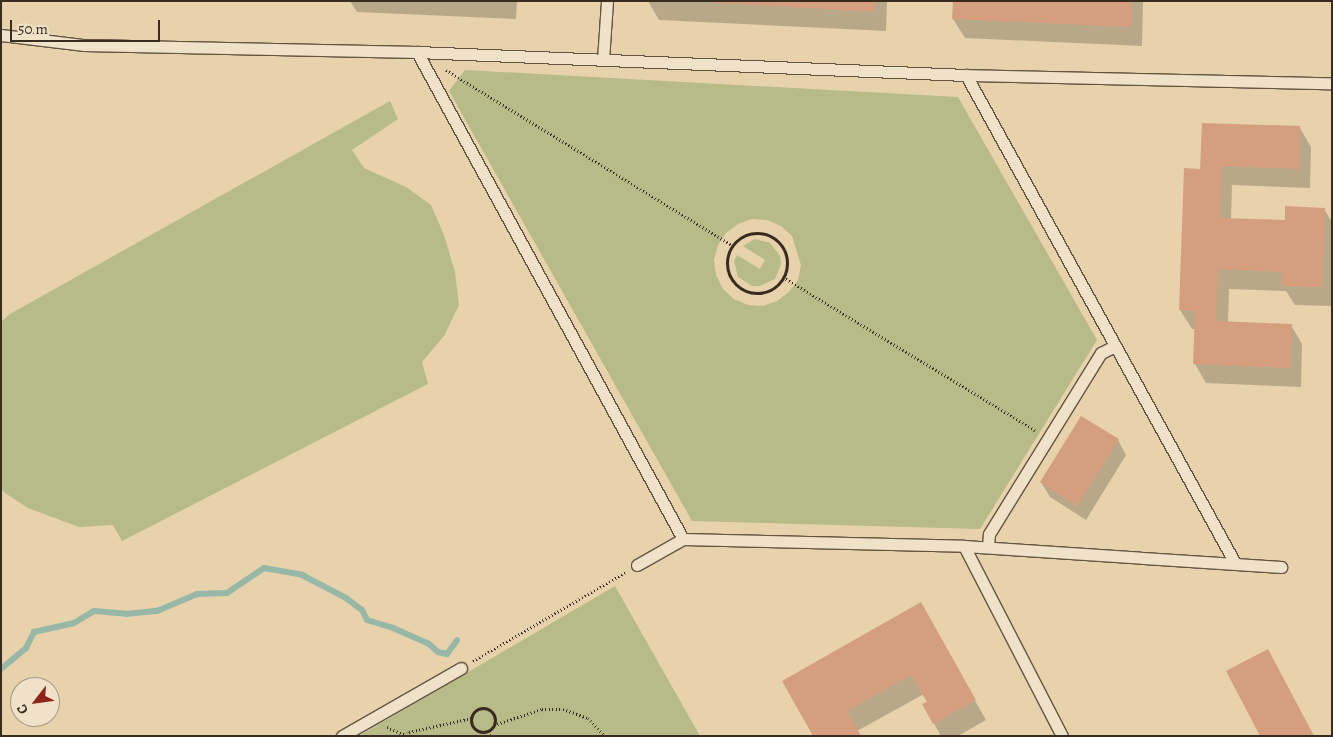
<!DOCTYPE html>
<meta charset="utf-8">
<style>
body{margin:0}
#map{position:relative;width:1333px;height:737px;overflow:hidden;background:#e7d2ab;font-family:Alegreya,serif}
div>[style]{position:absolute}
.green>*{inset:0;background:#b7bb88}
.shadow>*{inset:0;background:#0003}
.stream>*{height:6px;margin:-3px;padding:0 3px;transform-origin:3px;border-radius:3px;background:#97b8a7}
.building>*{inset:0;background:#d59f7f}
.path>*{height:3px;margin-top:-1.5px;transform-origin:0;background:repeating-linear-gradient(90deg,#382b20 0 1px,transparent 0 3.5px)}
.path>.ring{margin:-1.5px;padding:0;box-sizing:content-box;background:none;border:3px solid #382b20;border-radius:50%}
.roads{filter:drop-shadow(1px 0 #645543) drop-shadow(-1px 0 #645543) drop-shadow(0 1px #645543) drop-shadow(0 -1px #645543)}
.lane>*{height:11px;margin:-5.5px;padding:0 5.5px;transform-origin:5.5px;border-radius:5.5px;background:#efe2c8}
span{translate:-50% -50%;white-space:nowrap;text-align:center;line-height:1.15;-webkit-text-stroke:4.5px #efe2c8;paint-order:stroke}
.frame{position:absolute;inset:0;border:2px solid #382b20;pointer-events:none}
.north{position:absolute;left:10px;top:677px;width:50px;height:50px;box-sizing:border-box;background:#efe2c8;border:1px solid #a69985;border-radius:50%;rotate:240deg;font-size:14px;font-weight:700;line-height:20px;text-align:center;color:#382b20}
.north::after{content:'';display:block;margin:auto;width:18px;height:22px;background:#8f2418;clip-path:polygon(50% 0,100% 100%,50% 72%,0 100%)}
.scale{position:absolute;left:10px;top:20px;width:150px;height:22px;box-sizing:border-box;border:2px solid #382b20;border-top:0;padding-left:6px;font-size:15px;line-height:18px;white-space:nowrap;color:#382b20;-webkit-text-stroke:4px #efe2c8;paint-order:stroke}
</style>
<div id="map">
<div class="green">
<div style="clip-path:polygon(evenodd,465px 70px,958px 97px,1097px 340px,980px 529px,692px 521px,449px 91px,465px 70px,752px 219px,767px 220px,781px 226px,792px 236px,801px 265px,798px 280px,789px 292px,777px 301px,763px 306px,748px 305px,734px 299px,723px 289px,716px 275px,714px 260px,718px 245px,726px 233px,738px 224px,752px 219px)"></div>
<div style="clip-path:polygon(390px 101px,398px 119px,352px 150px,364px 168px,406px 187px,431px 205px,444px 235px,455px 272px,459px 305px,444px 336px,422px 362px,428px 384px,122px 541px,113px 525px,79px 527px,28px 508px,5px 493px,1px 488px,1px 322px,10px 314px)"></div>
<div style="clip-path:polygon(755px 239px,770px 243px,780px 256px,781px 264px,775px 279px,760px 286px,752px 286px,738px 277px,734px 261px,737px 255px,760px 269px,765px 260px,743px 246px)"></div>
<div style="clip-path:polygon(615px 586px,700px 736px,359px 736px)"></div>
</div>
<div class="shadow">
<div style="clip-path:polygon(350px 1px,517px 1px,516px 19px,357px 12px)"></div>
<div style="clip-path:polygon(648px 1px,887px 1px,886px 31px,659px 20px)"></div>
<div style="clip-path:polygon(954px 1px,1143px 1px,1142px 46px,965px 38px,953px 19px)"></div>
<div style="clip-path:polygon(1300px 128px,1311px 147px,1310px 188px,1232px 185px,1231px 219px,1286px 221px,1324px 209px,1332px 222px,1332px 306px,1295px 305px,1286px 291px,1229px 289px,1228px 323px,1291px 325px,1302px 344px,1301px 387px,1206px 383px,1195px 364px,1196px 329px,1192px 329px,1180px 310px,1202px 170px)"></div>
<div style="clip-path:polygon(1118px 440px,1126px 455px,1086px 520px,1050px 497px,1041px 482px)"></div>
<div style="clip-path:polygon(920px 604px,986px 720px,958px 736px,941px 736px,924px 705px,928px 702px,924px 694px,857px 731px,814px 736px)"></div>
</div>
<div class="stream">
<div style="left:1px;top:669px;width:33px;rotate:-40deg"></div>
<div style="left:26px;top:648px;width:18px;rotate:-63deg"></div>
<div style="left:34px;top:632px;width:41px;rotate:-12.7deg"></div>
<div style="left:74px;top:623px;width:23px;rotate:-31deg"></div>
<div style="left:94px;top:611px;width:32px;rotate:5deg"></div>
<div style="left:126px;top:614px;width:31px;rotate:-6deg"></div>
<div style="left:157px;top:611px;width:43px;rotate:-23deg"></div>
<div style="left:197px;top:594px;width:30px;rotate:-2deg"></div>
<div style="left:227px;top:593px;width:45px;rotate:-34deg"></div>
<div style="left:264px;top:568px;width:39px;rotate:10deg"></div>
<div style="left:302px;top:575px;width:50px;rotate:27.6deg"></div>
<div style="left:346px;top:598px;width:20px;rotate:37deg"></div>
<div style="left:362px;top:610px;width:11px;rotate:63deg"></div>
<div style="left:367px;top:620px;width:27px;rotate:17deg"></div>
<div style="left:393px;top:628px;width:39px;rotate:24deg"></div>
<div style="left:429px;top:644px;width:12px;rotate:42deg"></div>
<div style="left:438px;top:652px;width:9px;rotate:13deg"></div>
<div style="left:447px;top:654px;width:17px;rotate:-54deg"></div>
</div>
<div class="building">
<div style="clip-path:polygon(689px 1px,876px 1px,875px 12px)"></div>
<div style="clip-path:polygon(953px 1px,1132px 1px,1131px 27px,952px 19px)"></div>
<div style="clip-path:polygon(1202px 123px,1300px 126px,1299px 169px,1222px 166px,1220px 218px,1285px 220px,1285px 206px,1325px 208px,1322px 287px,1282px 286px,1282px 272px,1218px 269px,1216px 321px,1292px 324px,1290px 368px,1193px 364px,1195px 311px,1179px 310px,1184px 168px,1200px 169px)"></div>
<div style="clip-path:polygon(1081px 416px,1119px 439px,1077px 506px,1040px 482px)"></div>
<div style="clip-path:polygon(921px 602px,976px 700px,933px 724px,922px 704px,927px 702px,911px 675px,847px 711px,861px 736px,813px 736px,782px 681px)"></div>
<div style="clip-path:polygon(1268px 649px,1314px 736px,1260px 736px,1226px 671px)"></div>
</div>
<div class="path">
<div style="left:446px;top:70px;width:337px;rotate:31.5deg"></div>
<div class="ring" style="left:727px;top:233px;width:57px;height:57px"></div>
<div style="left:783px;top:277px;width:295px;rotate:31.3deg"></div>
<div style="left:473px;top:661px;width:177px;rotate:-30.2deg"></div>
<div class="ring" style="left:471px;top:708px;width:21px;height:21px"></div>
<div style="left:494px;top:725px;width:51px;rotate:-18.4deg"></div>
<div style="left:542px;top:709px;width:21px"></div>
<div style="left:563px;top:709px;width:27px;rotate:20deg"></div>
<div style="left:588px;top:718px;width:25px;rotate:47deg"></div>
<div style="left:387px;top:727px;width:22px;rotate:24deg"></div>
<div style="left:488px;top:731px;width:5px;rotate:68deg"></div>
<div style="left:408px;top:736px;width:4px;rotate:-76deg"></div>
<div style="left:409px;top:732px;width:65px;rotate:-12.5deg"></div>
</div>
<div class="roads">
<div class="lane">
<div style="left:1px;top:35px;width:84px;rotate:6.9deg"></div>
<div style="left:84px;top:45px;width:333px;rotate:1.2deg"></div>
<div style="left:417px;top:52px;width:549px;rotate:2.4deg"></div>
<div style="left:966px;top:75px;width:366px;rotate:1.3deg"></div>
<div style="left:417px;top:52px;width:555px;rotate:61.36deg"></div>
<div style="left:683px;top:539px;width:281px;rotate:1.4deg"></div>
<div style="left:964px;top:546px;width:318px;rotate:3.8deg"></div>
<div style="left:603px;top:60px;width:59px;rotate:-86.1deg"></div>
<div style="left:966px;top:75px;width:557px;rotate:61.14deg"></div>
<div style="left:964px;top:546px;width:214px;rotate:62.7deg"></div>
<div style="left:988px;top:547px;width:13px;rotate:-86deg"></div>
<div style="left:989px;top:534px;width:213px;rotate:-58.3deg"></div>
<div style="left:1101px;top:353px;width:16px;rotate:-27deg"></div>
<div style="left:637px;top:565px;width:53px;rotate:-29.5deg"></div>
<div style="left:342px;top:736px;width:137px;rotate:-29.7deg"></div>
</div>
</div>
<div class="frame"></div>
<div class="north">С</div>
<div class="scale">50 m</div>
</div>
